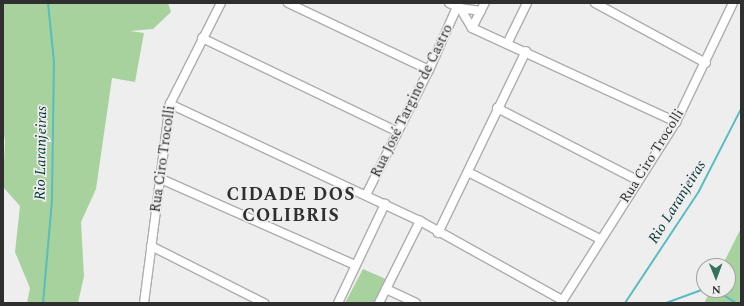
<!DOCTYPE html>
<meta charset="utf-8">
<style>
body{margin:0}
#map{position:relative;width:744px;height:306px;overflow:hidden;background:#eeeeef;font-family:Spectral,serif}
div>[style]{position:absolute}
.green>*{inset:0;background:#a7d29d}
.stream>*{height:2px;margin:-1px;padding:0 1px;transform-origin:1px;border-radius:1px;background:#59bdbf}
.roads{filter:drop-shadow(1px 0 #acadae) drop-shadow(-1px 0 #acadae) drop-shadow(0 1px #acadae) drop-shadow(0 -1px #acadae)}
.minor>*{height:8px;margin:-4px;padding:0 4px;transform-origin:4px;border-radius:4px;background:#fff}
span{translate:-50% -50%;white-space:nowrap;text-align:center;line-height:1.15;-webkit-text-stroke:3.5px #eeeeef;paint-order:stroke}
.street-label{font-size:14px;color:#2f2f30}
.water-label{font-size:15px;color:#003233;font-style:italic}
.district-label{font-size:18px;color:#2f2f30;font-weight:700;letter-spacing:1px}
.frame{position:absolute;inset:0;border:4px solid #2f2f30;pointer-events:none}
.north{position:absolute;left:696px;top:258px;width:40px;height:40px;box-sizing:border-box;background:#eeeeef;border:1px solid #a2a2a3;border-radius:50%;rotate:179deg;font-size:11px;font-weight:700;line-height:16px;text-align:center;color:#2f2f30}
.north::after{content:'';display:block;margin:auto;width:14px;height:18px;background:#35735f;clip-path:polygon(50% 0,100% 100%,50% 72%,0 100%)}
</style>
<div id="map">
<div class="green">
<div style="clip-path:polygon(3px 3px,168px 3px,171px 12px,153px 29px,130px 31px,144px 33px,135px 82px,112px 78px,96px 189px,81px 222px,84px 276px,78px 303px,27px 303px,30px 288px,15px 252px,20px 206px,3px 187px,5px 140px,3px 131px)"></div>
<div style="clip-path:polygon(741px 228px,741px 303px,704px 303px,711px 290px,728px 290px,728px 266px,722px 266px)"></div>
<div style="clip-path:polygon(363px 269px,388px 280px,376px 303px,345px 303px)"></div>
</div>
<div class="stream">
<div style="left:716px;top:290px;width:24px;rotate:33deg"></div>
<div style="left:43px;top:303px;width:103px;rotate:-85deg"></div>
<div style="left:52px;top:200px;width:138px;rotate:-89.2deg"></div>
<div style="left:54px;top:62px;width:59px;rotate:-95.8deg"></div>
<div style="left:625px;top:303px;width:134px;rotate:-56.5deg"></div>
<div style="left:699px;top:191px;width:92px;rotate:-62.9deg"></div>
<div style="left:666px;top:303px;width:40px;rotate:-20.2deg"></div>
</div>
<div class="roads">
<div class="minor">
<div style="left:288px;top:3px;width:156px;rotate:25.4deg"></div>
<div style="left:449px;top:3px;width:12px;rotate:24deg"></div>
<div style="left:460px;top:8px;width:21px;rotate:8deg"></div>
<div style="left:595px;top:3px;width:126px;rotate:28.4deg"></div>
<div style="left:460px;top:8px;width:23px;rotate:59deg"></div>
<div style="left:472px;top:28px;width:225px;rotate:24.7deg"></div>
<div style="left:472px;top:28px;width:28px;rotate:-63deg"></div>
<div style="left:202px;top:38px;width:217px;rotate:25.6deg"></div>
<div style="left:507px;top:44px;width:46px;rotate:-64deg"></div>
<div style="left:170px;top:104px;width:276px;rotate:25.1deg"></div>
<div style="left:420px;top:221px;width:162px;rotate:29.1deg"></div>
<div style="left:497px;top:108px;width:157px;rotate:27.2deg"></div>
<div style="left:468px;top:172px;width:148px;rotate:26.9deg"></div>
<div style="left:161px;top:179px;width:212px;rotate:23.9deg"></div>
<div style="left:366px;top:195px;width:140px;rotate:-63.3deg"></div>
<div style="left:429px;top:70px;width:69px;rotate:-66deg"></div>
<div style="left:438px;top:233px;width:202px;rotate:-64.2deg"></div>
<div style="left:151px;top:246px;width:127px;rotate:26.8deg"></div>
<div style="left:386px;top:289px;width:33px;rotate:25deg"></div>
<div style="left:144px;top:303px;width:201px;rotate:-82.6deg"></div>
<div style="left:170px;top:104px;width:113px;rotate:-63.2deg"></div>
<div style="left:338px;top:303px;width:110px;rotate:-64.6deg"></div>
<div style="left:379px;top:303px;width:92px;rotate:-63.4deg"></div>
<div style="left:561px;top:303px;width:214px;rotate:-57.6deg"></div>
<div style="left:676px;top:122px;width:132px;rotate:-64.4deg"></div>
</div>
</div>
<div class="street-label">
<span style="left:412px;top:101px;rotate:-64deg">Rua José Targino de Castro</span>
<span style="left:652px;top:156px;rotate:-58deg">Rua Ciro Trocolli</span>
<span style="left:163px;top:159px;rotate:-82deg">Rua Ciro Trocolli</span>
</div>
<div class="water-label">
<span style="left:41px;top:153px;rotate:-89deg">Rio Laranjeiras</span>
<span style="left:677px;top:202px;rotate:-58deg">Rio Laranjeiras</span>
</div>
<div class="district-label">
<span style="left:291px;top:206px">CIDADE DOS<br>COLIBRIS</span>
</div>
<div class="frame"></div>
<div class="north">N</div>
</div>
